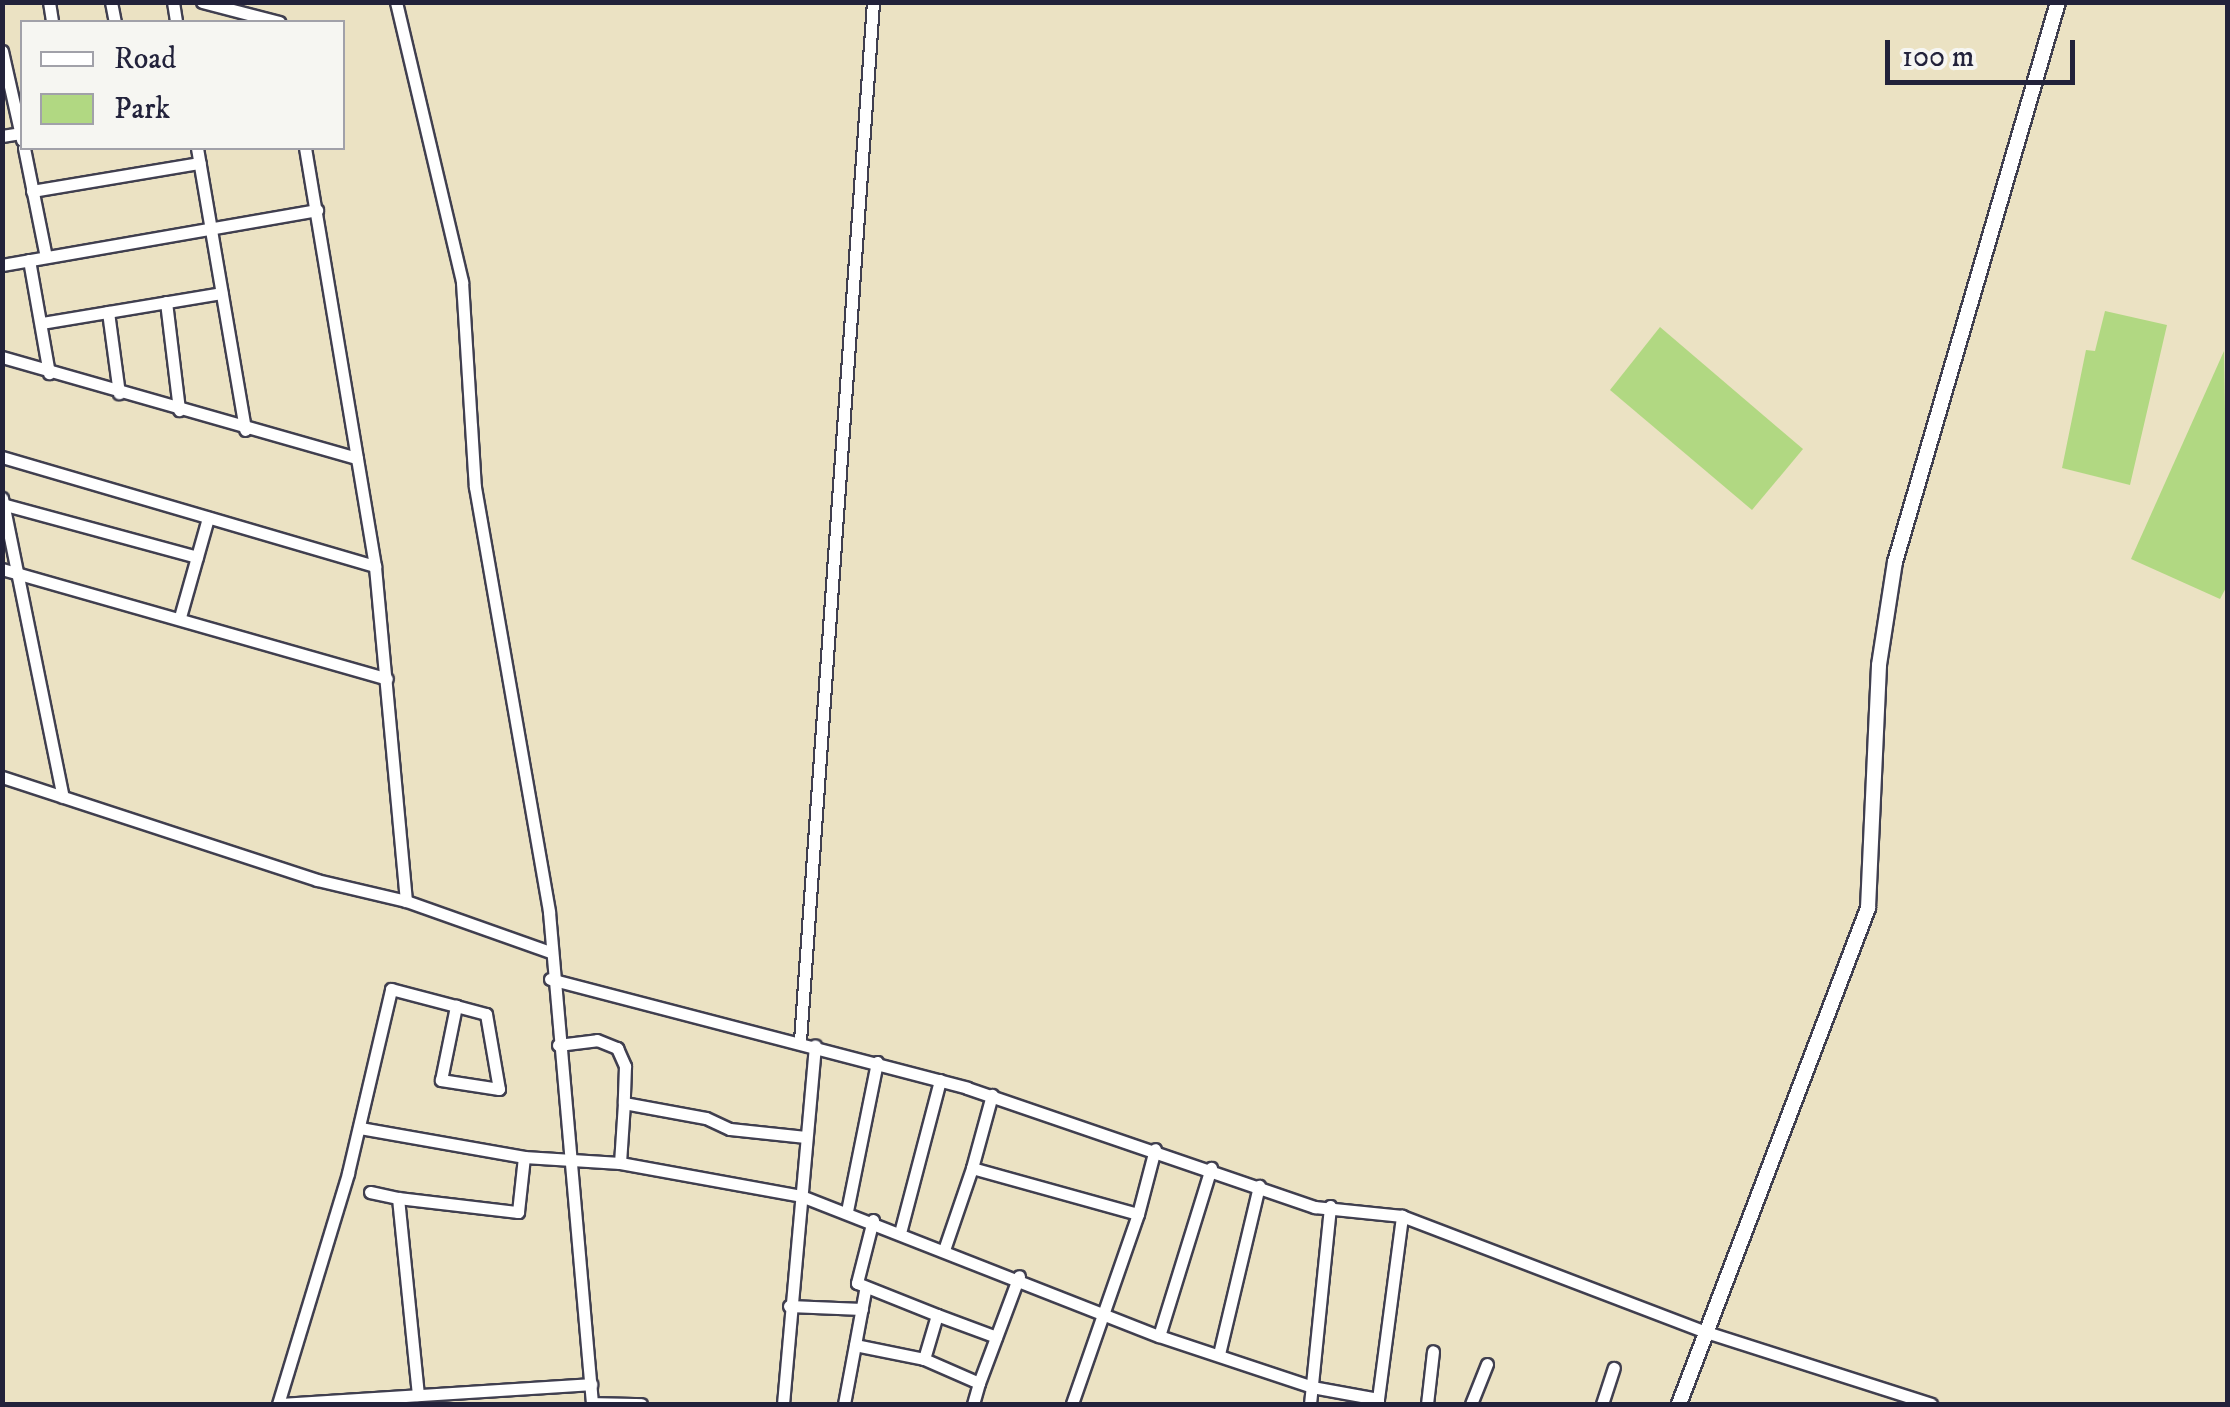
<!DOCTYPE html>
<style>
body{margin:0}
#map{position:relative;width:2230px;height:1407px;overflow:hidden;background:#ebe2c3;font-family:"IM FELL DW Pica",serif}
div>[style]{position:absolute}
.green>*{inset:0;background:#b1d882}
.roads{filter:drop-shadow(2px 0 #403f4f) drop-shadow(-2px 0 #403f4f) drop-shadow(0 2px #403f4f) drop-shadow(0 -2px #403f4f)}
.minor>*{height:11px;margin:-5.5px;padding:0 5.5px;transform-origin:5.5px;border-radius:5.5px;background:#fff}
.tertiary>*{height:14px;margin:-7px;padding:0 7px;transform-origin:7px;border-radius:7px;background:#fff}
span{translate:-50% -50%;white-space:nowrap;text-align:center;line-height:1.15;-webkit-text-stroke:10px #f6f6f2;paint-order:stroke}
.frame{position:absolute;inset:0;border:5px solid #22223b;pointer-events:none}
.legend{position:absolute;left:20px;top:20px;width:325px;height:130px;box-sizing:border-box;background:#f6f6f2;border:2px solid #a1a1a9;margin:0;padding:12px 18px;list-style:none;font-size:30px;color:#22223b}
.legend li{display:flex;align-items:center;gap:20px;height:50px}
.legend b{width:50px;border:2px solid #a1a1a9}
.scale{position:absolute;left:1885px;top:40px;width:190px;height:45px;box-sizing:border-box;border:5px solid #22223b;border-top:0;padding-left:12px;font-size:30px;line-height:35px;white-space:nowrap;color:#22223b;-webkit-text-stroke:8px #f6f6f2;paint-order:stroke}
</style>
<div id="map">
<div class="green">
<div style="clip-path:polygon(2105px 311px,2167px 325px,2130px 485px,2062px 468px,2086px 350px,2095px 351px)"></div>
<div style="clip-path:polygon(1660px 327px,1803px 449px,1752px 510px,1610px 390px)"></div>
<div style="clip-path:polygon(2224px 351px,2228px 584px,2220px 599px,2131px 559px)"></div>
</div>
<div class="roads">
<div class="minor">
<div style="left:49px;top:2px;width:20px;rotate:81deg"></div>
<div style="left:111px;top:2px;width:20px;rotate:79deg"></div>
<div style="left:173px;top:2px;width:20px;rotate:81deg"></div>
<div style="left:202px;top:2px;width:80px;rotate:14.6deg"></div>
<div style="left:396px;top:2px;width:288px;rotate:76.7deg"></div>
<div style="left:462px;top:282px;width:205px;rotate:86.4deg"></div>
<div style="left:475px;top:487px;width:431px;rotate:80.1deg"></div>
<div style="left:549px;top:912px;width:494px;rotate:85deg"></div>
<div style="left:2px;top:51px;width:91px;rotate:77.3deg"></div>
<div style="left:2px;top:136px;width:20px;rotate:-9deg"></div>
<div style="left:24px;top:148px;width:111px;rotate:78.6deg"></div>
<div style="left:197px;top:148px;width:286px;rotate:80.3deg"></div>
<div style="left:32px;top:191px;width:170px;rotate:-9.5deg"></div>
<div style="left:29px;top:260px;width:115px;rotate:80deg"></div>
<div style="left:2px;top:265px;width:320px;rotate:-9.9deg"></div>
<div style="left:166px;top:302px;width:109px;rotate:83.1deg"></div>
<div style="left:108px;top:312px;width:82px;rotate:82.3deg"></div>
<div style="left:42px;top:323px;width:182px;rotate:-9.5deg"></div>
<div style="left:2px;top:357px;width:369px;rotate:15.9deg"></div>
<div style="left:2px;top:457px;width:389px;rotate:16.3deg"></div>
<div style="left:2px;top:498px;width:305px;rotate:78.5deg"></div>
<div style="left:2px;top:504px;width:202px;rotate:15.2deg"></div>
<div style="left:2px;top:569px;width:400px;rotate:15.9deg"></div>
<div style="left:180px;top:617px;width:103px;rotate:-74.2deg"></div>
<div style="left:2px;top:777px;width:331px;rotate:18.1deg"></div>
<div style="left:317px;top:880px;width:91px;rotate:13.3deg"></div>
<div style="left:406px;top:901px;width:336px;rotate:-95.3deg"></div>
<div style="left:375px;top:566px;width:424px;rotate:-99.5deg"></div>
<div style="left:406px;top:901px;width:153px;rotate:19.5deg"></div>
<div style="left:550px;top:979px;width:431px;rotate:14.6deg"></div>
<div style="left:967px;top:1088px;width:368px;rotate:18.9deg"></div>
<div style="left:1315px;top:1207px;width:87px;rotate:5.9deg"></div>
<div style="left:1402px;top:1216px;width:329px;rotate:20.9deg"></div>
<div style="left:1709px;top:1333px;width:233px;rotate:17.7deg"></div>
<div style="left:800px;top:1041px;width:1042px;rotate:-85.98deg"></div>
<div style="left:558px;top:1045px;width:39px;rotate:-7deg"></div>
<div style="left:597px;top:1040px;width:22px;rotate:22deg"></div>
<div style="left:617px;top:1048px;width:20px;rotate:66deg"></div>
<div style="left:625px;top:1066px;width:37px;rotate:92deg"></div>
<div style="left:360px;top:1128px;width:167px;rotate:10deg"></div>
<div style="left:524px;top:1157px;width:96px;rotate:3.6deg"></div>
<div style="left:620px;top:1163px;width:184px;rotate:10.3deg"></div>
<div style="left:801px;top:1196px;width:384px;rotate:21.4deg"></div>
<div style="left:1159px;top:1336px;width:161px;rotate:18.4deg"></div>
<div style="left:1312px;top:1387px;width:67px;rotate:10.3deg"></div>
<div style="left:1378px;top:1399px;width:5px;rotate:90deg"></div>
<div style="left:620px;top:1163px;width:60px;rotate:-86.2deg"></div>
<div style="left:624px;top:1103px;width:83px;rotate:10.4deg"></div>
<div style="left:706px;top:1118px;width:26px;rotate:25deg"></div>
<div style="left:730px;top:1129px;width:76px;rotate:6deg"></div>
<div style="left:972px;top:1168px;width:76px;rotate:-74.7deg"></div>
<div style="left:370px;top:1192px;width:29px;rotate:12deg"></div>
<div style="left:398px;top:1198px;width:198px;rotate:84.2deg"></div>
<div style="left:398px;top:1198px;width:121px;rotate:6.7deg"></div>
<div style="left:518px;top:1212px;width:55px;rotate:-83.8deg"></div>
<div style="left:847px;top:1211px;width:152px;rotate:-78.6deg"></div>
<div style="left:1138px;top:1214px;width:67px;rotate:-75.3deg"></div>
<div style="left:873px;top:1220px;width:65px;rotate:104.3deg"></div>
<div style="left:857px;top:1283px;width:86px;rotate:21.8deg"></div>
<div style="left:937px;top:1315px;width:46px;rotate:106.5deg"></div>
<div style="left:924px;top:1359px;width:60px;rotate:23.6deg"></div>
<div style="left:979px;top:1383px;width:22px;rotate:106deg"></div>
<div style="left:901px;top:1229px;width:154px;rotate:-75.3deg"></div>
<div style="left:945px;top:1247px;width:83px;rotate:-71.1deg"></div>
<div style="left:972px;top:1168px;width:172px;rotate:15.5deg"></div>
<div style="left:1138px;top:1214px;width:201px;rotate:109.2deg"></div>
<div style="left:789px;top:1306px;width:73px;rotate:2.4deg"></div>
<div style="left:937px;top:1315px;width:63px;rotate:20.4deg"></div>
<div style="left:1159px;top:1336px;width:176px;rotate:-72.8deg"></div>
<div style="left:855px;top:1345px;width:70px;rotate:11.5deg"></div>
<div style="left:1219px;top:1354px;width:173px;rotate:-76.6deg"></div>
<div style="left:979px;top:1383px;width:114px;rotate:-69.5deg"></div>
<div style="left:1378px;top:1399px;width:185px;rotate:-82.5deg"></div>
<div style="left:592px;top:1403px;width:49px;rotate:1.2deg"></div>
<div style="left:278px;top:1404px;width:241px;rotate:-73.1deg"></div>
<div style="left:348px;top:1173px;width:189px;rotate:-76.8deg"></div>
<div style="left:391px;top:989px;width:67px;rotate:14.7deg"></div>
<div style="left:456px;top:1006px;width:31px;rotate:15deg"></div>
<div style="left:486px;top:1014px;width:76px;rotate:80.2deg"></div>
<div style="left:499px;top:1089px;width:59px;rotate:-171.2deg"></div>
<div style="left:441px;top:1080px;width:76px;rotate:-78.5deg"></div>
<div style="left:282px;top:1404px;width:310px;rotate:-3.7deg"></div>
<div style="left:783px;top:1404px;width:360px;rotate:-84.9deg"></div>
<div style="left:844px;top:1404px;width:115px;rotate:-79.5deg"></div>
<div style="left:1310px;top:1404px;width:199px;rotate:-84.2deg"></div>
<div style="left:1427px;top:1404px;width:53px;rotate:-83.5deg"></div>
<div style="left:1471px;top:1404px;width:43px;rotate:-68.2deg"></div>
<div style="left:1602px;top:1404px;width:38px;rotate:-72deg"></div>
</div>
<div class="tertiary">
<div style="left:1679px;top:1404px;width:531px;rotate:-69.14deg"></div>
<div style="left:1868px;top:908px;width:243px;rotate:-87.4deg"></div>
<div style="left:1879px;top:665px;width:104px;rotate:-81.2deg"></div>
<div style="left:1895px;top:562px;width:583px;rotate:-73.77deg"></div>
</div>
</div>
<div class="frame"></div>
<ul class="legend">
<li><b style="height:12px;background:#fff"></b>Road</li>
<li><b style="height:28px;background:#b1d882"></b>Park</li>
</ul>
<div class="scale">100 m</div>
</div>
